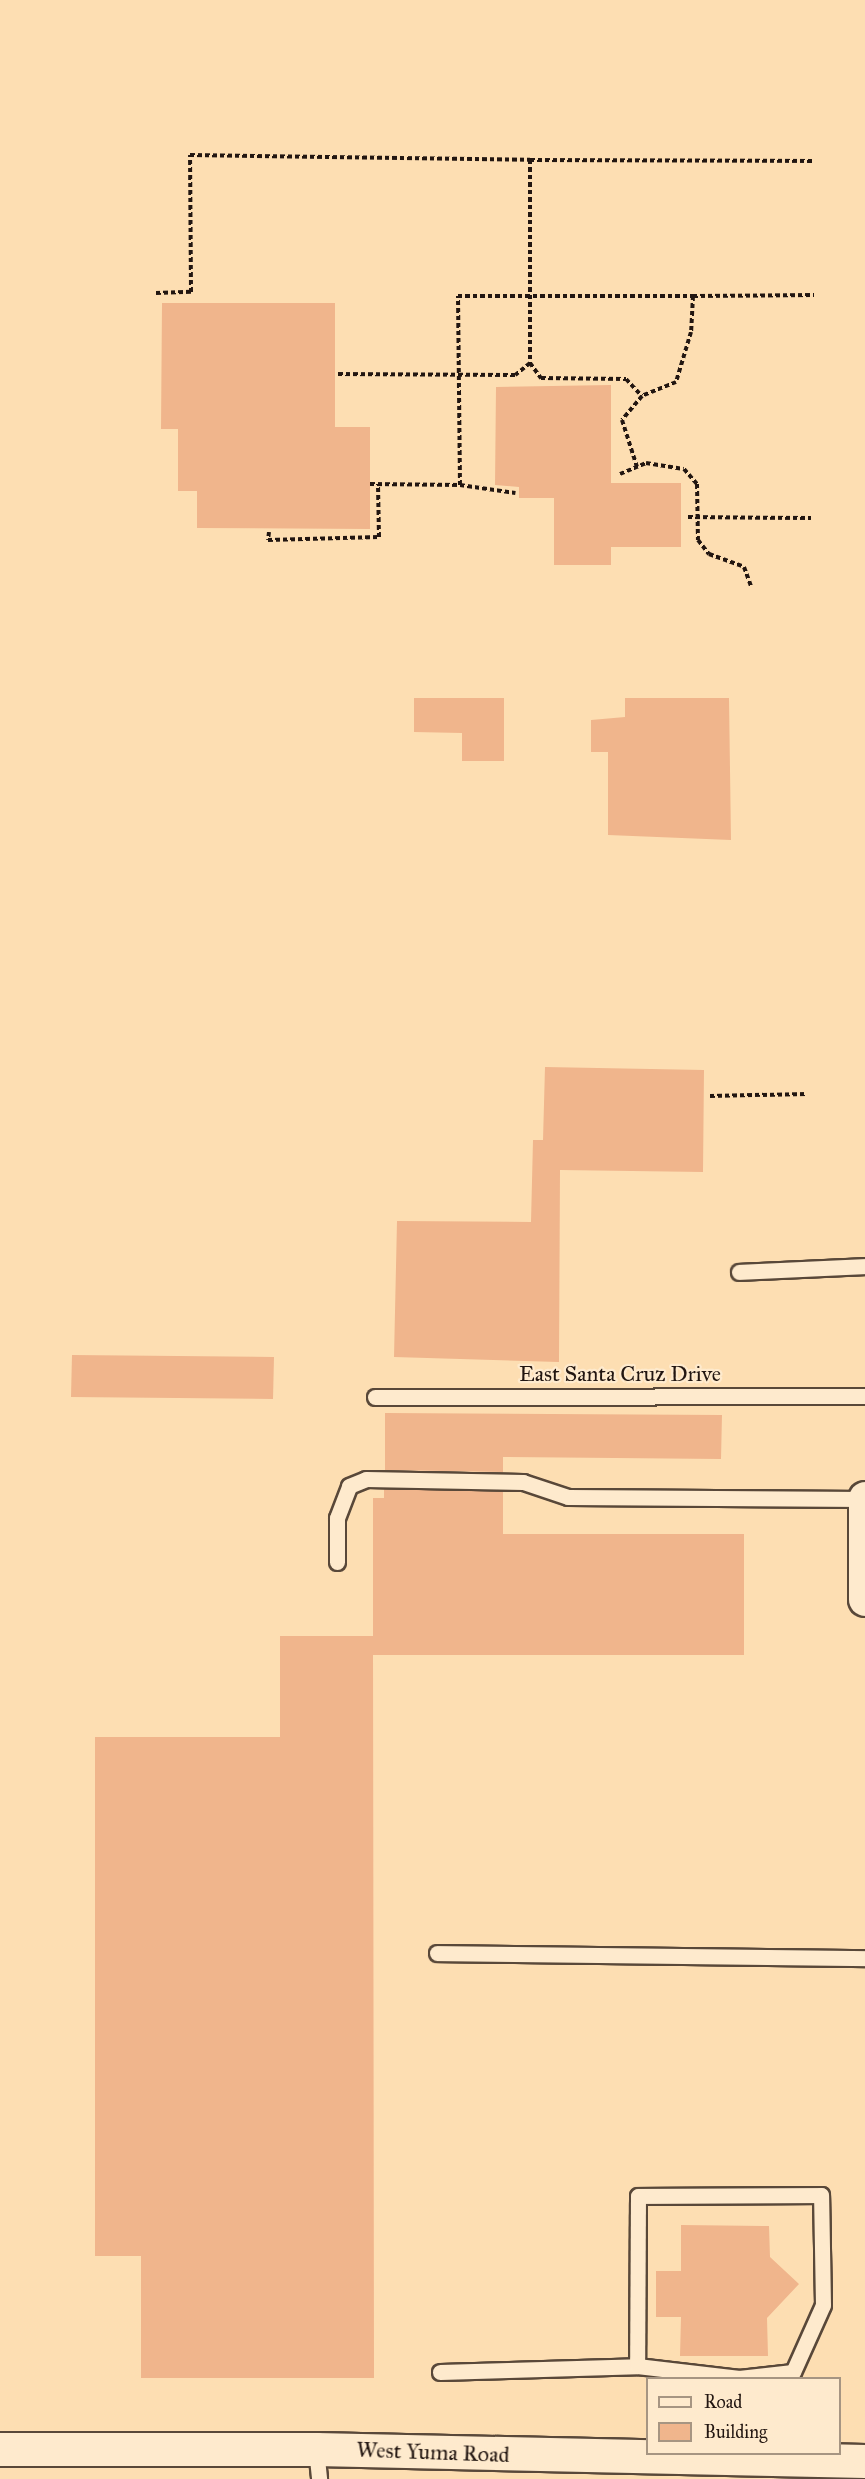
<!DOCTYPE html>
<style>
body{margin:0}
#map{position:relative;width:865px;height:2479px;overflow:hidden;background:#fddeb2;font-family:"IM FELL Great Primer",serif}
div>[style]{position:absolute}
.building>*{inset:0;background:#f0b58c}
.path>*{height:4px;margin-top:-2px;transform-origin:0;background:repeating-linear-gradient(90deg,#221611 0 4.5px,transparent 0 7.5px)}
.roads{filter:drop-shadow(2px 0 #594839) drop-shadow(-2px 0 #594839) drop-shadow(0 2px #594839) drop-shadow(0 -2px #594839)}
.lane>*{height:15px;margin:-7.5px;padding:0 7.5px;transform-origin:7.5px;border-radius:7.5px;background:#feeacd}
.secondary>*{height:33px;margin:-16.5px;padding:0 16.5px;transform-origin:16.5px;border-radius:16.5px;background:#feeacd}
span{translate:-50% -50%;white-space:nowrap;text-align:center;line-height:1.15;-webkit-text-stroke:4.5px #feeacd;paint-order:stroke}
.street-label{font-size:22px;color:#221611}
.legend{position:absolute;left:646px;top:2377px;width:195px;height:78px;box-sizing:border-box;background:#feeacd;border:2px solid #a69582;margin:0;padding:8px 10px;list-style:none;font-size:18px;color:#221611}
.legend li{display:flex;align-items:center;gap:12px;height:30px}
.legend b{width:30px;border:2px solid #a69582}
</style>
<div id="map">
<div class="building">
<div style="clip-path:polygon(162px 303px,335px 303px,335px 427px,370px 427px,370px 529px,197px 528px,197px 491px,178px 491px,178px 429px,161px 429px)"></div>
<div style="clip-path:polygon(611px 385px,611px 483px,681px 483px,681px 547px,611px 547px,611px 565px,554px 565px,554px 498px,519px 498px,519px 487px,495px 485px,496px 387px)"></div>
<div style="clip-path:polygon(414px 698px,504px 698px,504px 761px,462px 761px,462px 733px,414px 732px)"></div>
<div style="clip-path:polygon(625px 698px,729px 698px,731px 840px,608px 835px,608px 752px,591px 752px,591px 720px,625px 717px)"></div>
<div style="clip-path:polygon(545px 1067px,704px 1070px,703px 1172px,560px 1170px,559px 1362px,394px 1357px,397px 1221px,531px 1222px,533px 1140px,543px 1140px)"></div>
<div style="clip-path:polygon(72px 1355px,274px 1357px,273px 1399px,71px 1397px)"></div>
<div style="clip-path:polygon(385px 1413px,722px 1415px,721px 1459px,503px 1457px,503px 1472px,385px 1470px)"></div>
<div style="clip-path:polygon(384px 1489px,503px 1491px,503px 1534px,744px 1534px,744px 1655px,373px 1655px,373px 1498px,384px 1498px)"></div>
<div style="clip-path:polygon(280px 1636px,373px 1636px,374px 2378px,141px 2378px,141px 2256px,95px 2256px,95px 1737px,280px 1737px)"></div>
<div style="clip-path:polygon(681px 2225px,769px 2226px,770px 2257px,799px 2284px,767px 2318px,768px 2356px,680px 2356px,681px 2317px,656px 2317px,656px 2271px,681px 2271px)"></div>
</div>
<div class="path">
<div style="left:530px;top:160px;width:285px;rotate:0.2deg"></div>
<div style="left:156px;top:293px;width:35px;rotate:-2deg"></div>
<div style="left:191px;top:292px;width:137px;rotate:-90.4deg"></div>
<div style="left:190px;top:155px;width:340px;rotate:0.8deg"></div>
<div style="left:530px;top:160px;width:203px;rotate:90deg"></div>
<div style="left:530px;top:363px;width:19px;rotate:141deg"></div>
<div style="left:515px;top:375px;width:180px;rotate:-179.7deg"></div>
<div style="left:693px;top:296px;width:121px;rotate:-0.5deg"></div>
<div style="left:530px;top:363px;width:19px;rotate:54deg"></div>
<div style="left:541px;top:378px;width:85px;rotate:0.7deg"></div>
<div style="left:626px;top:379px;width:23px;rotate:47deg"></div>
<div style="left:620px;top:474px;width:28px;rotate:-23deg"></div>
<div style="left:646px;top:463px;width:38px;rotate:9deg"></div>
<div style="left:684px;top:469px;width:20px;rotate:49deg"></div>
<div style="left:697px;top:484px;width:56px;rotate:89deg"></div>
<div style="left:698px;top:540px;width:18px;rotate:52deg"></div>
<div style="left:709px;top:554px;width:37px;rotate:20deg"></div>
<div style="left:744px;top:567px;width:20px;rotate:70deg"></div>
<div style="left:370px;top:484px;width:90px;rotate:0.6deg"></div>
<div style="left:460px;top:485px;width:189px;rotate:-90.6deg"></div>
<div style="left:458px;top:296px;width:235px"></div>
<div style="left:693px;top:296px;width:36px;rotate:93deg"></div>
<div style="left:691px;top:332px;width:52px;rotate:106.7deg"></div>
<div style="left:676px;top:382px;width:37px;rotate:158deg"></div>
<div style="left:642px;top:396px;width:31px;rotate:130deg"></div>
<div style="left:622px;top:420px;width:49px;rotate:72.3deg"></div>
<div style="left:460px;top:485px;width:56px;rotate:8.3deg"></div>
<div style="left:688px;top:517px;width:123px;rotate:0.5deg"></div>
<div style="left:269px;top:532px;width:8px;rotate:97deg"></div>
<div style="left:268px;top:540px;width:111px;rotate:-1.5deg"></div>
<div style="left:379px;top:537px;width:53px;rotate:-91.1deg"></div>
<div style="left:710px;top:1096px;width:97px;rotate:-1.2deg"></div>
</div>
<div class="roads">
<div class="lane">
<div style="left:739px;top:1272px;width:126px;rotate:-2.7deg"></div>
<div style="left:375px;top:1397px;width:490px;rotate:-0.1deg"></div>
<div style="left:337px;top:1562px;width:44px;rotate:-90deg"></div>
<div style="left:337px;top:1518px;width:34px;rotate:-69deg"></div>
<div style="left:349px;top:1486px;width:18px;rotate:-22deg"></div>
<div style="left:366px;top:1479px;width:157px;rotate:1.1deg"></div>
<div style="left:523px;top:1482px;width:47px;rotate:18.4deg"></div>
<div style="left:568px;top:1497px;width:296px;rotate:0.4deg"></div>
<div style="left:437px;top:1953px;width:428px;rotate:0.7deg"></div>
<div style="left:440px;top:2372px;width:197px;rotate:-1.7deg"></div>
<div style="left:637px;top:2366px;width:103px;rotate:6.7deg"></div>
<div style="left:739px;top:2378px;width:54px;rotate:-6.3deg"></div>
<div style="left:793px;top:2372px;width:73px;rotate:-65.9deg"></div>
<div style="left:823px;top:2305px;width:110px;rotate:-91deg"></div>
<div style="left:821px;top:2195px;width:183px;rotate:179.7deg"></div>
<div style="left:638px;top:2196px;width:170px;rotate:90.3deg"></div>
<div style="left:316px;top:2449px;width:30px;rotate:84deg"></div>
</div>
<div class="secondary">
<div style="left:865px;top:1498px;width:101px;rotate:90deg"></div>
<div style="left:0;top:2449px;width:316px"></div>
<div style="left:316px;top:2449px;width:549px;rotate:1.25deg"></div>
</div>
</div>
<div class="street-label">
<span style="left:620px;top:1374px">East Santa Cruz Drive</span>
<span style="left:433px;top:2452px;rotate:2deg">West Yuma Road</span>
</div>
<ul class="legend">
<li><b style="height:8px;background:#feeacd"></b>Road</li>
<li><b style="height:16px;background:#f0b58c"></b>Building</li>
</ul>
</div>
